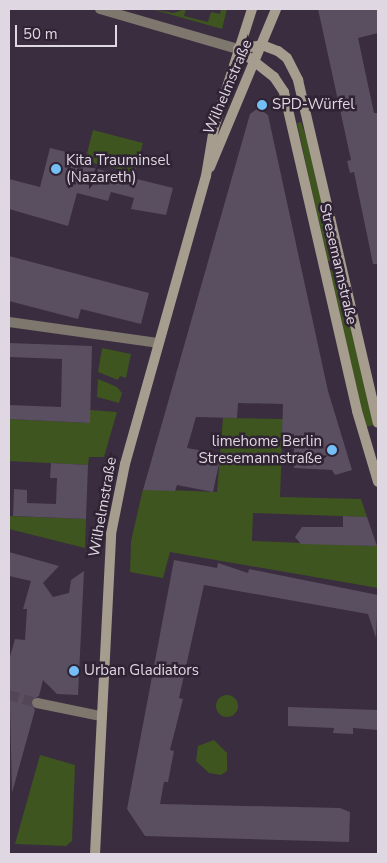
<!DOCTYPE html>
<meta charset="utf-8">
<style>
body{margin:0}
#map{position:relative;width:387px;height:863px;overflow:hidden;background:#392d3f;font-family:"Nunito Sans",sans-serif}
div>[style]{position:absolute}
.green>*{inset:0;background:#3f551f}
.round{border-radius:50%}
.building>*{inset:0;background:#5a4e61}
.minor-tunnel>*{height:10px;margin-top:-5px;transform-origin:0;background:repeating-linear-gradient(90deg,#524657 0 10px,transparent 0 15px)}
.minor>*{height:10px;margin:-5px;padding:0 5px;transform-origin:5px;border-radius:5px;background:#7d776e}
.secondary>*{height:10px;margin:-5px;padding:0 5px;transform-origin:5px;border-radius:5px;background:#a69d8f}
.dots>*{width:14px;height:14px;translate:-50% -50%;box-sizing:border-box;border:2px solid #2f2334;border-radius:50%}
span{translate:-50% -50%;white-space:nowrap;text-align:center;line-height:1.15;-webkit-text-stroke:5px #2f2334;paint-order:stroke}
.street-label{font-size:15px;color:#dfd7e2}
.poi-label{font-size:15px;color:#dfd7e2}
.left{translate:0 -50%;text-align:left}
.right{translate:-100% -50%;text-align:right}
.frame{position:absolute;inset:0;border:10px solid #dfd7e2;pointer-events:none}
.scale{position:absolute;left:15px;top:25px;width:102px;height:22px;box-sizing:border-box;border:2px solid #dfd7e2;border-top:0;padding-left:6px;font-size:15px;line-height:18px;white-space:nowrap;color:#dfd7e2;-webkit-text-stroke:4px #2f2334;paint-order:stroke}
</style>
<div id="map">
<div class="green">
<div style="clip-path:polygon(151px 9px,173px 13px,186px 9px,184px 16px,208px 22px,211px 12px,220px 14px,221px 9px,227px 9px,222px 29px)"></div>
<div style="clip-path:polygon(301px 122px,316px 165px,337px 262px,327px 261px,297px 123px)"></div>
<div style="clip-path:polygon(93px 130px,143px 143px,135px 173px,85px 161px)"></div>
<div style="clip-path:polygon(329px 270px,340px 272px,374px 425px,365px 427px)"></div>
<div style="clip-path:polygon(102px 348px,131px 354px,126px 378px,120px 376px,118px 380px,98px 372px)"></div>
<div style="clip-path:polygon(98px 379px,117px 387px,122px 393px,119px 403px,97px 397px)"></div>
<div style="clip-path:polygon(90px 410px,117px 412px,104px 457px,89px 457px,88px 465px,9px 461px,9px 419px,89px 423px)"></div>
<div style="clip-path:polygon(223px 418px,283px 419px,280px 497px,361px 499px,367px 517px,253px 513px,252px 541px,377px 546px,378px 588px,170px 552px,163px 578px,130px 572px,131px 541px,143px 489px,217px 492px)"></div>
<div style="clip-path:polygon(9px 516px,86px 519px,85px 548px,9px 529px)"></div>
<div class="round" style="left:216px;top:695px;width:22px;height:22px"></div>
<div style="clip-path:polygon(214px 740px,227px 753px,227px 771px,221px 775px,209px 773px,196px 761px,198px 746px)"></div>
<div style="clip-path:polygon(40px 755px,75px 765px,72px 841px,66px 846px,15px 844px)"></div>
</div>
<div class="building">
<div style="clip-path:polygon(318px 9px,378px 9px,378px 33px,358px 38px,374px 113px,378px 113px,378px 264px,373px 264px,354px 172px,350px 173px,347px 161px,351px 160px)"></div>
<div style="clip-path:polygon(258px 108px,268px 115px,328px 391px,352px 470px,335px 475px,332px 470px,294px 468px,294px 434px,282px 434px,283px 404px,238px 403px,237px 418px,196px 417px,187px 448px,221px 454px,213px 492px,177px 485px,175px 491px,143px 490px,250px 114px)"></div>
<div style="clip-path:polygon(50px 148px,71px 153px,69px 162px,173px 188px,166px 215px,131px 209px,134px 198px,111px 192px,108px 201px,77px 193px,68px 226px,9px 209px,9px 179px,40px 187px)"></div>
<div style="clip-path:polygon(9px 256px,149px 293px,141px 324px,81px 309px,78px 319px,9px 301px)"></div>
<div style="clip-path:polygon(9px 343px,92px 346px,90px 423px,9px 419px,9px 405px,61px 407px,62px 359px,9px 357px)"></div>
<div style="clip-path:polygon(51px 463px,88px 465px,86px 519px,13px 516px,14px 489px,27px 490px,27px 503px,56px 504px,57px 478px,50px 478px)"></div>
<div style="clip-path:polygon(343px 516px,367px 517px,377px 546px,301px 544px,295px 537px,302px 527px,343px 527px)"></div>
<div style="clip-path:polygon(9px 552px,59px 566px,43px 583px,53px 597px,69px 593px,71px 580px,84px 571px,78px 695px,57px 694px,43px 680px,39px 696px,30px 701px,35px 710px,12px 793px,9px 660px,15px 639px,25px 640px,27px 609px,23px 609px,31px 581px,9px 576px)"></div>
<div style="clip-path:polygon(174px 560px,217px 568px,218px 563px,248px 573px,249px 569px,378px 595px,376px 638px,368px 614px,204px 585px,179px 698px,183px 699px,170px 750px,174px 751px,168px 782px,164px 782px,160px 804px,340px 808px,350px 812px,349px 842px,145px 836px,127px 809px)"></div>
<div style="clip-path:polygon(288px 707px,378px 710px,378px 730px,353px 728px,353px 734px,333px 733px,334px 728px,288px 726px)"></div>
</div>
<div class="minor-tunnel">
<div style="left:9px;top:695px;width:29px;rotate:16deg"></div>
</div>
<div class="minor">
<div style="left:100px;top:9px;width:144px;rotate:16.2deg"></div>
<div style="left:9px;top:322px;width:150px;rotate:8deg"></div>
<div style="left:37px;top:703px;width:64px;rotate:11.7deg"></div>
</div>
<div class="secondary">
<div style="left:238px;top:49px;width:46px;rotate:37.9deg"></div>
<div style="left:274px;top:77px;width:18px;rotate:56deg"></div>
<div style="left:284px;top:92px;width:327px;rotate:77.1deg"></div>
<div style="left:357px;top:411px;width:74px;rotate:73.5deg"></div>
<div style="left:238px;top:49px;width:24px;rotate:-9deg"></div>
<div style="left:262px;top:45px;width:17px;rotate:21deg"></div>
<div style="left:278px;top:51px;width:11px;rotate:38deg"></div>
<div style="left:287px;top:58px;width:25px;rotate:63deg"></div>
<div style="left:298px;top:80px;width:352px;rotate:76.9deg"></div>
<div style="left:210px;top:167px;width:171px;rotate:-67.3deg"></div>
<div style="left:95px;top:854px;width:320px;rotate:-87.1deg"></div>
<div style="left:111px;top:534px;width:71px;rotate:-78.7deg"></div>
<div style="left:125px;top:464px;width:299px;rotate:-74.3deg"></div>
<div style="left:206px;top:176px;width:49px;rotate:-80.5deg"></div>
<div style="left:214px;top:128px;width:125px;rotate:-72.3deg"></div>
</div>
<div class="dots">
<div style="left:262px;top:105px;background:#74c0f6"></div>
<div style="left:56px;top:169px;background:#74c0f6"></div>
<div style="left:332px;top:450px;background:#74c0f6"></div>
<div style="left:74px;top:671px;background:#74c0f6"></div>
</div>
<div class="street-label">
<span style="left:228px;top:87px;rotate:-67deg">Wilhelmstraße</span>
<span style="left:338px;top:264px;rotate:77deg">Stresemannstraße</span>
<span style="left:103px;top:507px;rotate:-80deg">Wilhelmstraße</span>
</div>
<div class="poi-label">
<span class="left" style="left:272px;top:105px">SPD-Würfel</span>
<span class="left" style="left:66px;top:169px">Kita Trauminsel<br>(Nazareth)</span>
<span class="right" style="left:322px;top:450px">limehome Berlin<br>Stresemannstraße</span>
<span class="left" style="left:84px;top:671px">Urban Gladiators</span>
</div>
<div class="frame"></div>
<div class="scale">50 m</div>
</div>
